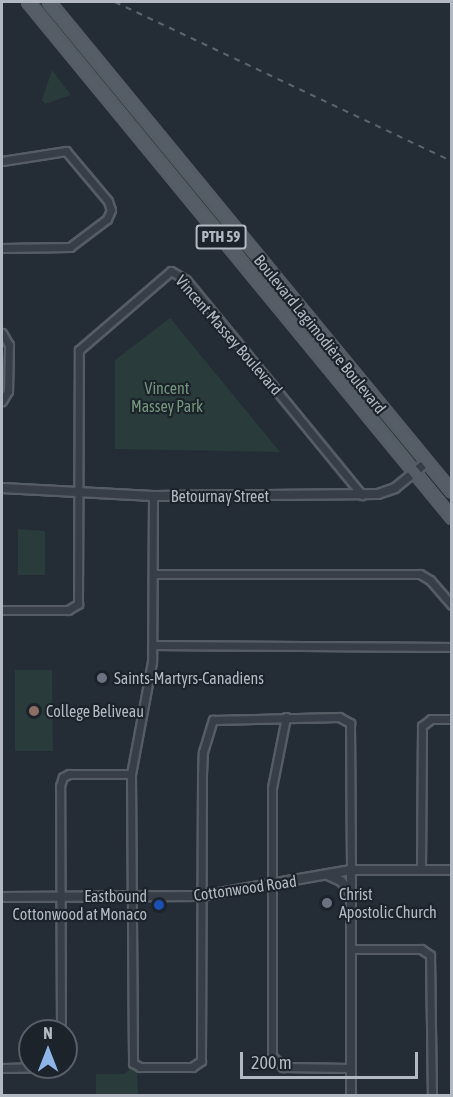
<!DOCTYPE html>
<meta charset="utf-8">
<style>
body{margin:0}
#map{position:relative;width:453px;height:1097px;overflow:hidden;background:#242c36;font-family:"Asap Condensed",sans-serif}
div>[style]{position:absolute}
.green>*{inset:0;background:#293b3b}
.roads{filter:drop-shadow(2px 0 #555c64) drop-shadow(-2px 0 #555c64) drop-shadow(0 2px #555c64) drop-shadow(0 -2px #555c64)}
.minor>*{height:7px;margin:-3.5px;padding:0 3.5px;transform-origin:3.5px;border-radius:3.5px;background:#373e47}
.tertiary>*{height:8px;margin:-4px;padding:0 4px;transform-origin:4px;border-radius:4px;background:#373e47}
.primary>*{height:10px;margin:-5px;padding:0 5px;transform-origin:5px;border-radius:5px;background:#555d67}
.rail>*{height:1.5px;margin-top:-0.75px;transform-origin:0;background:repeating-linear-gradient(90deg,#5b646f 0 6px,transparent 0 12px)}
.dots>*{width:16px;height:16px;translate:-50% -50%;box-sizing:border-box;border:3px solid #1c232b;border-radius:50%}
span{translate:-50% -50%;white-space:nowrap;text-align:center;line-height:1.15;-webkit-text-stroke:4.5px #1c232b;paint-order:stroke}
.shield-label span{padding:2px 4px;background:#1c232b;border:2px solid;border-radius:4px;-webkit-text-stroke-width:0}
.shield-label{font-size:15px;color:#b2b9c3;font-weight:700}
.street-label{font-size:16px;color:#b2b9c3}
.park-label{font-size:16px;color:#73967b}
.poi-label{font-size:16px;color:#b2b9c3}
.left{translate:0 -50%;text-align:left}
.right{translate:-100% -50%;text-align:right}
.frame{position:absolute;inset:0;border:3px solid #b2b9c3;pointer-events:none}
.north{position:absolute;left:18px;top:1019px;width:60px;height:60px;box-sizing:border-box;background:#1c232b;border:2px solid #585f68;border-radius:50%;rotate:0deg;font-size:16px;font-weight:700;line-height:24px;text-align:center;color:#b2b9c3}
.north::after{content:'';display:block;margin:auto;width:21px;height:27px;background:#8fb4ea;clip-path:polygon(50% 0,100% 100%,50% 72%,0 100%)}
.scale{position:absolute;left:240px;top:1052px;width:178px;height:27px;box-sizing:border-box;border:3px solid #b2b9c3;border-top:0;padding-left:8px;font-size:18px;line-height:21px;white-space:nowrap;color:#b2b9c3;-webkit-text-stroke:4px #1c232b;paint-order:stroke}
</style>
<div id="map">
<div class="green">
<div style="clip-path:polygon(33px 2px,44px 2px,271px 281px,264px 278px,215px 223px)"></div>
<div style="clip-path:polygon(52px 70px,71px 95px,45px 104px,42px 100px)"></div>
<div style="clip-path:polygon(279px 290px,411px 448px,415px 461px,280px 302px)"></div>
<div style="clip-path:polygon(170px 318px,171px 319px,280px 452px,115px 449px,115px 360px)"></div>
<div style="clip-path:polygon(18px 529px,45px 531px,45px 575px,18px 575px)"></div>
<div style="clip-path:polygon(15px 670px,52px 670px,53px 751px,15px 751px)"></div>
<div style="clip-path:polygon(132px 1067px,137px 1070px,138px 1095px,96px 1095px,96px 1074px,124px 1074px)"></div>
</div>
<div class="roads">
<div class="minor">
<div style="left:2px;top:161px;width:65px;rotate:-8.9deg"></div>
<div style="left:66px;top:151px;width:65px;rotate:50deg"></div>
<div style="left:108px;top:201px;width:9px;rotate:72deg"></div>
<div style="left:111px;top:210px;width:10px;rotate:114deg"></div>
<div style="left:107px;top:219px;width:46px;rotate:142.9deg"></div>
<div style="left:70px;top:247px;width:68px;rotate:179.2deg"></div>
<div style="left:2px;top:333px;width:14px;rotate:60deg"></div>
<div style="left:9px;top:345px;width:46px;rotate:91.2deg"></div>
<div style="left:8px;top:391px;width:12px;rotate:121deg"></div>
<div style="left:153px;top:496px;width:166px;rotate:90.3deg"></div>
<div style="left:152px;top:662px;width:114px;rotate:100.6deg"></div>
<div style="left:131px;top:774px;width:289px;rotate:89.6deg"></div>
<div style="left:133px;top:1063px;width:8px;rotate:30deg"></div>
<div style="left:140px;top:1067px;width:52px"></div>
<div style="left:192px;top:1067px;width:11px;rotate:-34deg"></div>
<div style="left:201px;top:1061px;width:286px;rotate:-89.8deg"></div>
<div style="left:202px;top:775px;width:23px;rotate:-88deg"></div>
<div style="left:203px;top:752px;width:34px;rotate:-73deg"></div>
<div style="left:213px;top:720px;width:126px;rotate:-1.4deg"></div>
<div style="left:339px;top:717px;width:13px;rotate:29deg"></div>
<div style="left:350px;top:723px;width:147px;rotate:89.6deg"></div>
<div style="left:153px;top:574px;width:267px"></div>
<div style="left:420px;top:574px;width:12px;rotate:31deg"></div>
<div style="left:430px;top:580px;width:33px;rotate:49deg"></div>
<div style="left:2px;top:610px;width:66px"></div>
<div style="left:68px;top:610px;width:12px;rotate:-31deg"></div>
<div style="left:78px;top:604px;width:254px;rotate:-89.8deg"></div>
<div style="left:79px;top:350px;width:121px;rotate:-40.7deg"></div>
<div style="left:171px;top:271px;width:17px;rotate:31deg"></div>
<div style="left:186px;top:280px;width:278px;rotate:50.7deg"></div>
<div style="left:152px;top:645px;width:300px;rotate:0.4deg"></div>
<div style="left:286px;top:717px;width:72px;rotate:101.2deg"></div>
<div style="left:272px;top:788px;width:268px;rotate:90deg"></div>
<div style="left:272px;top:1056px;width:16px;rotate:45deg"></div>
<div style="left:283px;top:1067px;width:67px;rotate:0.9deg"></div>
<div style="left:421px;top:869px;width:143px;rotate:-89.6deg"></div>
<div style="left:422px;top:726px;width:11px;rotate:-38deg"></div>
<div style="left:431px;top:719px;width:21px"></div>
<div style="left:351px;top:949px;width:70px"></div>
<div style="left:421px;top:949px;width:11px;rotate:34deg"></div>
<div style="left:430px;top:955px;width:141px;rotate:89.2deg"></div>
<div style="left:61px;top:1031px;width:245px;rotate:-90.2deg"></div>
<div style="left:60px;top:786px;width:9px;rotate:-72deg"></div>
<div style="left:63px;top:777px;width:7px;rotate:-27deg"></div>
<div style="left:69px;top:774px;width:62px"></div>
<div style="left:2px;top:1068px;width:52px;rotate:-1.1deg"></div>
</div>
<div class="tertiary">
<div style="left:2px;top:488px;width:151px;rotate:3deg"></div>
<div style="left:153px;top:496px;width:225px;rotate:-0.5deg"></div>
<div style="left:378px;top:494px;width:18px;rotate:-19deg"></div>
<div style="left:395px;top:488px;width:41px;rotate:-39.1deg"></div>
<div style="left:351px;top:870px;width:226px;rotate:90deg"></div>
<div style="left:328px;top:875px;width:14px;rotate:25deg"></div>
<div style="left:341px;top:881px;width:14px;rotate:51deg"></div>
<div style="left:2px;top:897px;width:200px;rotate:-0.3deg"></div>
<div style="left:202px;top:896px;width:151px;rotate:-9.9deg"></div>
<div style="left:351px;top:870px;width:101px"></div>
</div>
<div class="primary">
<div style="left:28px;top:2px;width:668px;rotate:50.59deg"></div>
<div style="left:49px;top:2px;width:634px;rotate:50.56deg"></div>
</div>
</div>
<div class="rail">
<div style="left:115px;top:2px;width:373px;rotate:25.3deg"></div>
</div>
<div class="dots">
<div style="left:102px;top:678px;background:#6b7280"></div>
<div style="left:34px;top:711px;background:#8d6e63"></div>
<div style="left:327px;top:903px;background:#6b7280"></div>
<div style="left:159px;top:905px;background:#1a4fb4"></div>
</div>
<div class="shield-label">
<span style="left:221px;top:237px">PTH 59</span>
</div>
<div class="street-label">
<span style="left:320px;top:334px;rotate:51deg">Boulevard Lagimodière Boulevard</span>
<span style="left:229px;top:335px;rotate:49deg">Vincent Massey Boulevard</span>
<span style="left:220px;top:496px">Betournay Street</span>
<span style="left:245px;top:888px;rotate:-8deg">Cottonwood Road</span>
</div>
<div class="park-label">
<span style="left:167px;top:397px">Vincent<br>Massey Park</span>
</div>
<div class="poi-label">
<span class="left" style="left:114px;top:678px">Saints-Martyrs-Canadiens</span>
<span class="left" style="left:46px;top:711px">College Beliveau</span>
<span class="left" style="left:339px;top:903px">Christ<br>Apostolic Church</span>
<span class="right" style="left:147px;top:905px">Eastbound<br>Cottonwood at Monaco</span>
</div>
<div class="frame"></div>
<div class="north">N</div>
<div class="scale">200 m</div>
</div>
